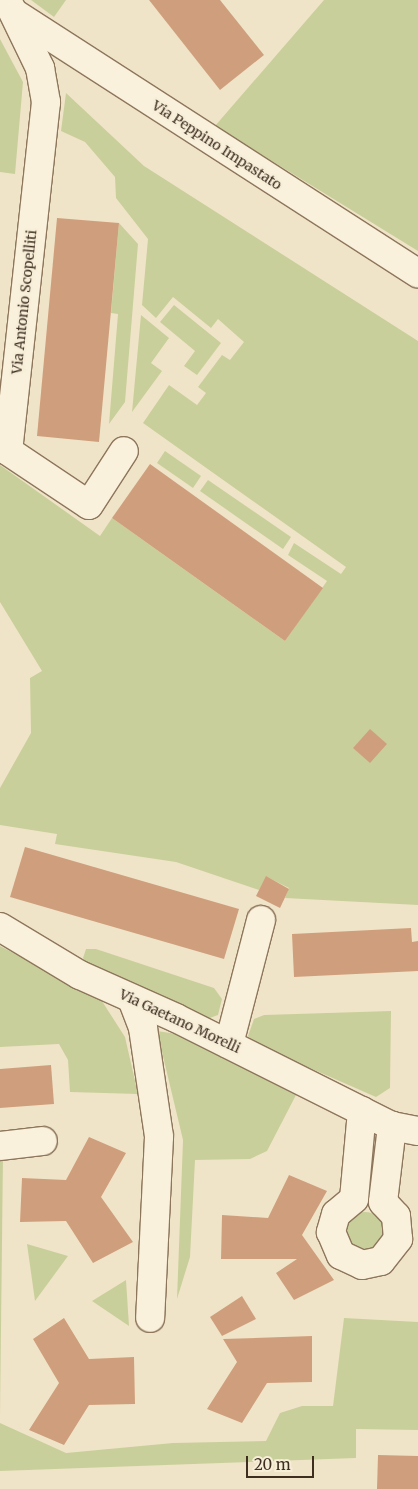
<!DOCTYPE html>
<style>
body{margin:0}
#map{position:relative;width:418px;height:1489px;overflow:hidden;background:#f0e4c8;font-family:Merriweather,serif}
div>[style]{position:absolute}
.green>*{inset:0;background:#c9cf9b}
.round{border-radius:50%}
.building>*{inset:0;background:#cf9f7d}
.roads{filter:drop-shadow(1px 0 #8d765c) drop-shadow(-1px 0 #8d765c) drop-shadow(0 1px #8d765c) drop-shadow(0 -1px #8d765c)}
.minor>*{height:28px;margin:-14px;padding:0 14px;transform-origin:14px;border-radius:14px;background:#faf1dc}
span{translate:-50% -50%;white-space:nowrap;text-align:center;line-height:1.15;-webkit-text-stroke:4.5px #f7eed8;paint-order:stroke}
.street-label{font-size:14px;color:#3d2e20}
.scale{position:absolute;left:246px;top:1456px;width:68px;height:22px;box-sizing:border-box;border:2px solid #3d2e20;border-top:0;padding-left:6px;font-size:15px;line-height:18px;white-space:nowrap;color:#3d2e20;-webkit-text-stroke:4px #f7eed8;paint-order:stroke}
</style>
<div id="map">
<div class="green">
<div style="clip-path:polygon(31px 0,66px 0,54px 17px)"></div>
<div style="clip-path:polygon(324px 0,418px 0,418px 251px,215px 126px)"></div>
<div style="clip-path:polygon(0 39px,23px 82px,15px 174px,0 172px)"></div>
<div style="clip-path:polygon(66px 93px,144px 166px,418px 341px,418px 905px,285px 898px,289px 888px,267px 877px,259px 890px,176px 862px,55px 844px,57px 834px,0 825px,0 788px,31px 733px,30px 678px,42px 671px,0 602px,0 465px,100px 536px,112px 518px,285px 641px,327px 581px,288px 555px,294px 543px,341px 574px,346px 567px,143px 423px,169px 385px,197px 405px,206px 393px,198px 387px,222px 355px,230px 360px,244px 342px,218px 319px,211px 328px,173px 297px,156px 318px,142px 305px,148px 239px,116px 198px,115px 177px,85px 142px,61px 131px)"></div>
<div style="clip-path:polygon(119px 223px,138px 244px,125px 402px,109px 424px,118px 314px,111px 313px)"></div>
<div style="clip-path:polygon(174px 305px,221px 343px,197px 375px,184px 366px,195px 351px,160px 322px)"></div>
<div style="clip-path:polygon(141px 315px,169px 338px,151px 363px,162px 371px,132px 412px)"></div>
<div style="clip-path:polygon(165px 451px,201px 476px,193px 488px,157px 463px)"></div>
<div style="clip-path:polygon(208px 480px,291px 537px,283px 549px,200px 491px)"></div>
<div style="clip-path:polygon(0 946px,100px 998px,125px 1037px,138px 1094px,70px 1092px,68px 1060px,59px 1044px,0 1047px)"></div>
<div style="clip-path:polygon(86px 949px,96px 949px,214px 988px,222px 999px,218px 1015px,207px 1019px,89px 968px,83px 958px)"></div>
<div style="clip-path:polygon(391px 1011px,390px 1088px,376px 1097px,255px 1044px,248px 1036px,254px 1019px,264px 1015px)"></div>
<div style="clip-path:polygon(157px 1031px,177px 1034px,296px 1095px,267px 1151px,250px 1159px,195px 1160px,190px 1257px,177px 1299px,183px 1140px)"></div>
<div style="clip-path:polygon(0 1155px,3px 1155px,0 1417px)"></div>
<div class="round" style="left:346px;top:1212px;width:38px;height:38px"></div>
<div style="clip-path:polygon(27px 1244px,68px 1256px,35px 1301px)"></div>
<div style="clip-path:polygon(126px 1280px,129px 1326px,92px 1301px)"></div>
<div style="clip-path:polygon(344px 1318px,418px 1322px,418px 1430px,356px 1429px,356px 1458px,0 1471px,0 1423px,66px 1453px,173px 1443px,266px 1441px,280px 1413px,302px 1406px,333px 1406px)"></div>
</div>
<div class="building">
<div style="clip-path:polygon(149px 0,220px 0,264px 55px,220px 90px)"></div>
<div style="clip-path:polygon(57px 218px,119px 223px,99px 442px,37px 436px)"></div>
<div style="clip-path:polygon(150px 464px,323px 588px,285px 641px,112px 518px)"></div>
<div style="clip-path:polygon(370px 729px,387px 744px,370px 763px,353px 748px)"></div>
<div style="clip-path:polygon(25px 847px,239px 909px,224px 959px,10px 897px)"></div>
<div style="clip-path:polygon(266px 876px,289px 889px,280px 908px,256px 896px)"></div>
<div style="clip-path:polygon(411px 928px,412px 942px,418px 941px,418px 971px,294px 977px,292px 934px)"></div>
<div style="clip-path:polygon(51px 1065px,54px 1104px,0 1108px,0 1069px)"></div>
<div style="clip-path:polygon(89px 1137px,126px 1153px,101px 1197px,133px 1242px,93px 1263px,66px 1221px,20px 1222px,22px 1178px,66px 1180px)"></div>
<div style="clip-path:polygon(289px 1175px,327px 1191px,302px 1235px,334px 1280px,294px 1300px,276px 1273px,297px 1259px,221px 1259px,222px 1215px,268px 1218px)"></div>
<div style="clip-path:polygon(242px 1296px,256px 1319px,222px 1336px,210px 1317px)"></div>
<div style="clip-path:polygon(64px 1318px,89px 1359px,134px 1357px,135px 1404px,89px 1405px,64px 1445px,29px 1430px,59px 1383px,33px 1339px)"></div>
<div style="clip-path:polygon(312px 1336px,312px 1382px,267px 1383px,242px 1423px,207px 1409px,237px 1362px,223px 1339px)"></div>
<div style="clip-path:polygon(378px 1455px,418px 1456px,418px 1489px,377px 1489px)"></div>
</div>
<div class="roads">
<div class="minor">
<div style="left:7px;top:0;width:76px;rotate:64.1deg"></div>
<div style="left:40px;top:68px;width:35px;rotate:80deg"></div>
<div style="left:46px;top:102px;width:351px;rotate:96.2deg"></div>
<div style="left:8px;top:451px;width:97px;rotate:33.7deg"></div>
<div style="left:89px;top:505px;width:64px;rotate:-57.1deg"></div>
<div style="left:17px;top:15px;width:477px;rotate:32.8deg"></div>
<div style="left:0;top:927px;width:93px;rotate:31deg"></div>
<div style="left:80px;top:975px;width:105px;rotate:24.1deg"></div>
<div style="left:176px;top:1018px;width:241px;rotate:26.6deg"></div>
<div style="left:392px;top:1126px;width:26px;rotate:11deg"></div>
<div style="left:132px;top:999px;width:31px;rotate:69deg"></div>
<div style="left:143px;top:1028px;width:110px;rotate:81.6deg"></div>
<div style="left:159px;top:1137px;width:181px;rotate:92.8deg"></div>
<div style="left:229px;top:1044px;width:128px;rotate:-75.5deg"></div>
<div style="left:362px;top:1111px;width:88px;rotate:95.2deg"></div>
<div style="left:354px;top:1199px;width:23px;rotate:140deg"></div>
<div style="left:336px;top:1214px;width:19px;rotate:106deg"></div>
<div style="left:331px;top:1232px;width:25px;rotate:67deg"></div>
<div style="left:341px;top:1255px;width:23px;rotate:25deg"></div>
<div style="left:362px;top:1265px;width:19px;rotate:-12deg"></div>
<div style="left:381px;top:1261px;width:28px;rotate:-52deg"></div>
<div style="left:398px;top:1239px;width:23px;rotate:-95deg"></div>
<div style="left:396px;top:1216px;width:19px;rotate:-133deg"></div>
<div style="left:383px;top:1202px;width:77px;rotate:-83.2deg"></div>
<div style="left:0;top:1146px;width:43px;rotate:-6.6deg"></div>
</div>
</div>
<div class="street-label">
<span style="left:217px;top:145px;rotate:33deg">Via Peppino Impastato</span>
<span style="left:24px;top:302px;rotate:-84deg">Via Antonio Scopelliti</span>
<span style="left:180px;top:1021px;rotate:25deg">Via Gaetano Morelli</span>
</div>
<div class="scale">20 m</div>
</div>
